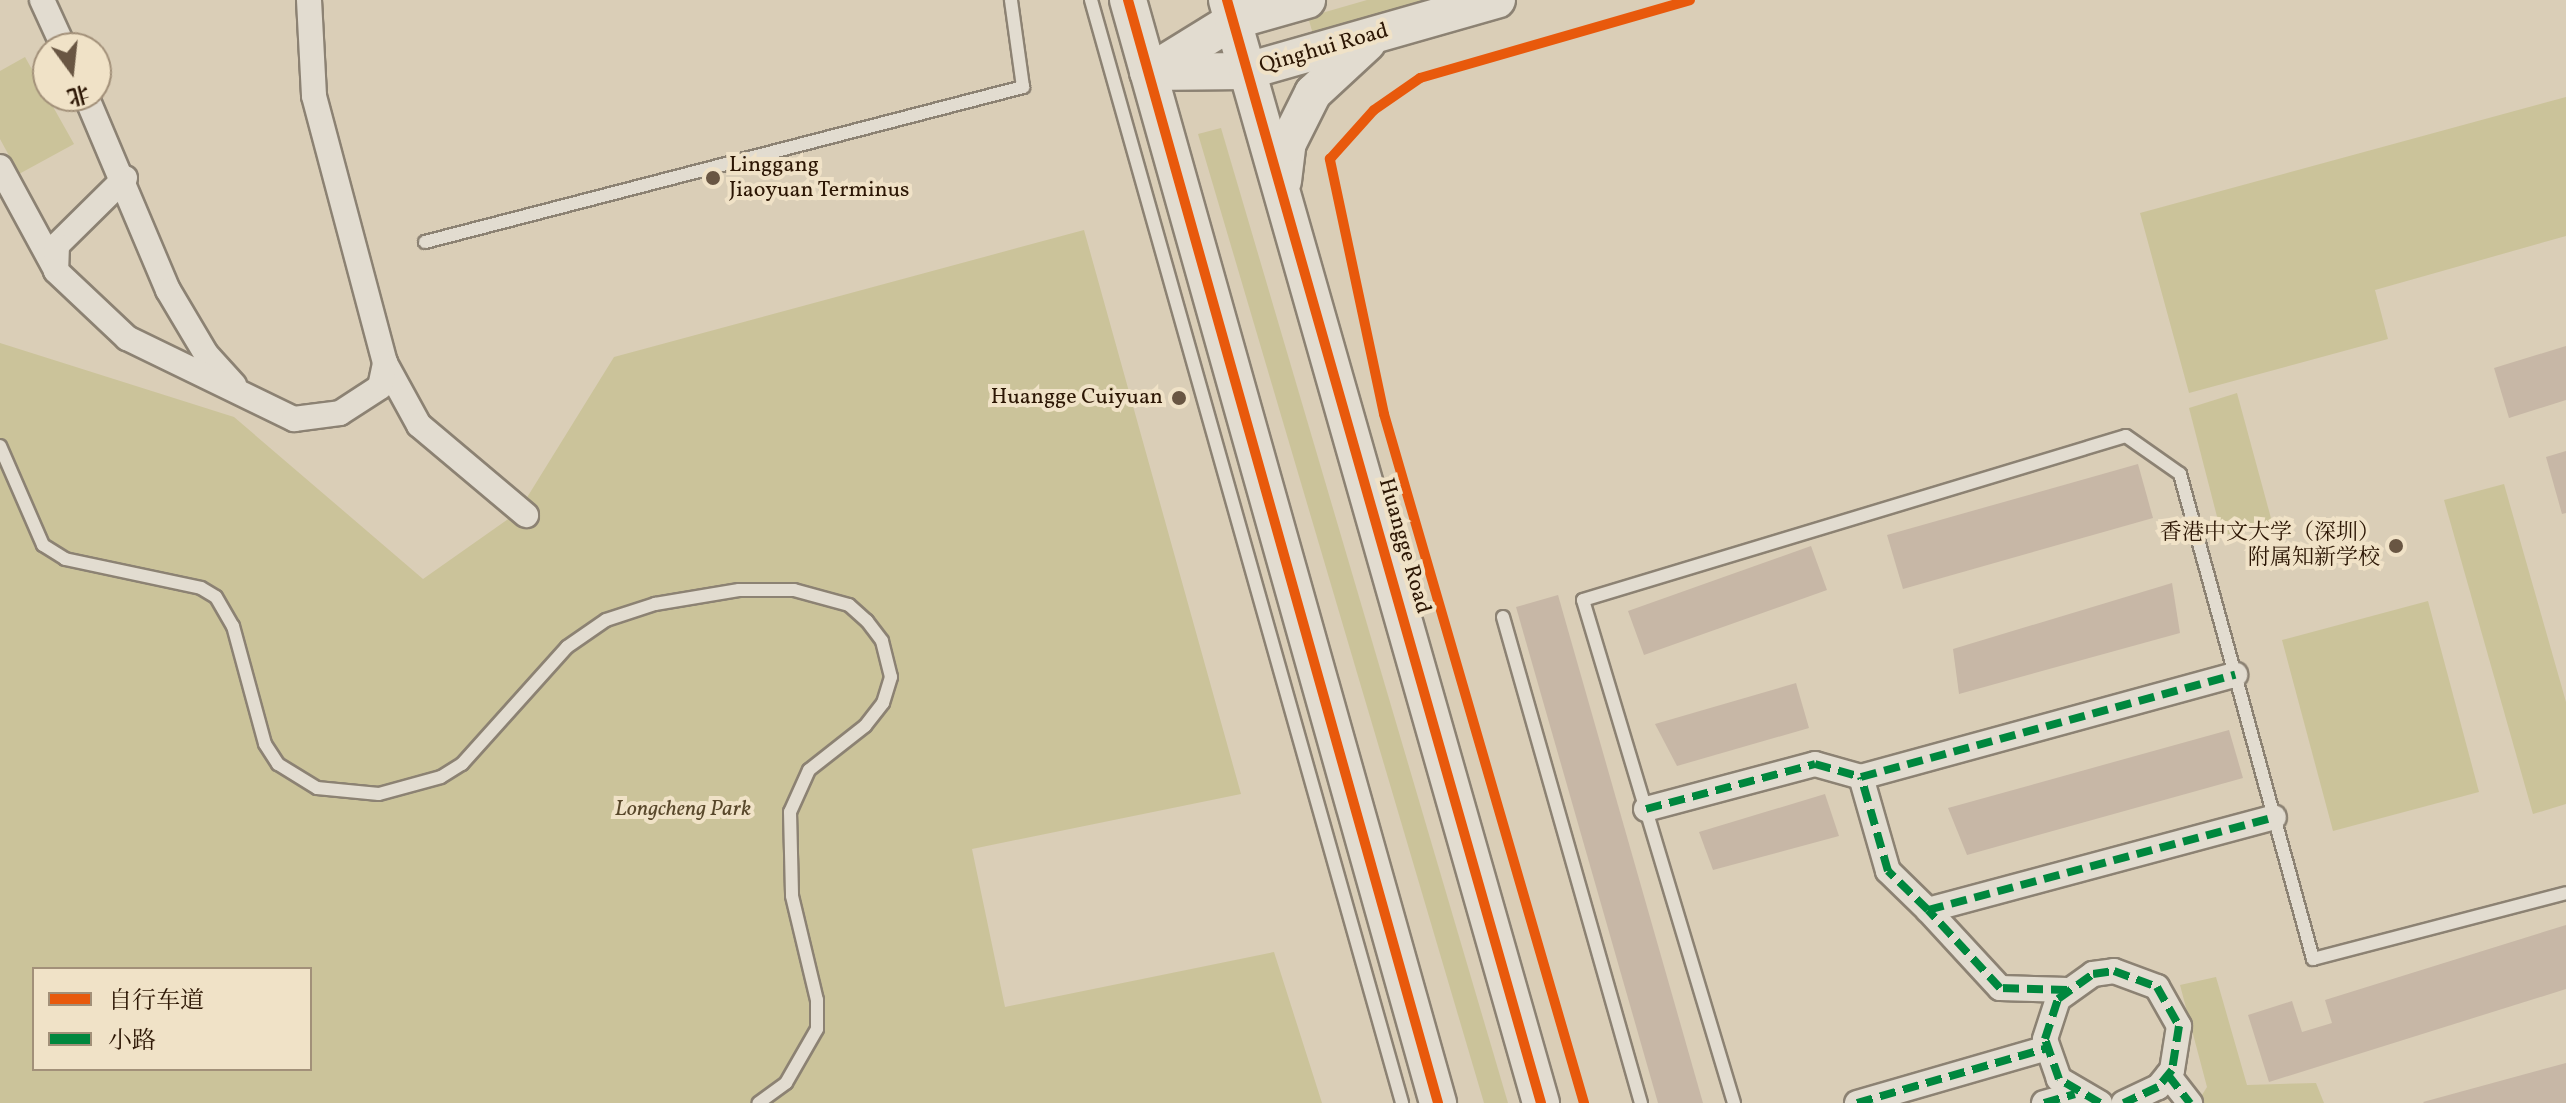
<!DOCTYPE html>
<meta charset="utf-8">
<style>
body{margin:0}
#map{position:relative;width:2566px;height:1103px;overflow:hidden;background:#daceb7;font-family:Vollkorn,"Noto Serif SC",serif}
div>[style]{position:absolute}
.green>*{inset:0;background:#cbc39a}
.building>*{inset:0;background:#c7b7a6}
.roads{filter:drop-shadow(2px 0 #8c8273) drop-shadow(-2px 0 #8c8273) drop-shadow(0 2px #8c8273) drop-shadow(0 -2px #8c8273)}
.lane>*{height:12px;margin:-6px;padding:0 6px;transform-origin:6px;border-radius:6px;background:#e2dcd0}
.street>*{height:24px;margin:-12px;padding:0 12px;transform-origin:12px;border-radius:12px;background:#e2dcd0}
.secondary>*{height:36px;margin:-18px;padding:0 18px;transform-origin:18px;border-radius:18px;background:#e2dcd0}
.quiet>*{height:8px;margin-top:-4px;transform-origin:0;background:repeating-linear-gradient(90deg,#00873e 0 16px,transparent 0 24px)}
.cycleway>*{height:10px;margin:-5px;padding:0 5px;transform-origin:5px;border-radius:5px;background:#e8590c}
.dots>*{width:22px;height:22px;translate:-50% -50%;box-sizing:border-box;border:4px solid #f0e2c7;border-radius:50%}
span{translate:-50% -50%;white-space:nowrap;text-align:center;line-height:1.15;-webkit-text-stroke:8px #f0e2c7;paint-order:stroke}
.street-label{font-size:22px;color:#2c1604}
.poi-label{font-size:22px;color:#2c1604}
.left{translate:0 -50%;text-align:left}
.right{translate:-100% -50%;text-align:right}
.park-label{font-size:22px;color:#58472a;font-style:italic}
.legend{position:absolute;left:32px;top:967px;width:280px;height:104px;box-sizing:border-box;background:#f0e2c7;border:2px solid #a29079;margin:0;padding:10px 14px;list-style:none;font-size:24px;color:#2c1604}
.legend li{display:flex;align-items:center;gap:16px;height:40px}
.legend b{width:40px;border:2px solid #a29079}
.north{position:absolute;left:32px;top:32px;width:80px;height:80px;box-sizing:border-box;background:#f0e2c7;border:2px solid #a29079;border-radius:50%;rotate:165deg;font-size:22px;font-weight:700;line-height:32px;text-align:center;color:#2c1604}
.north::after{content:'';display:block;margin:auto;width:28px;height:36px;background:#695643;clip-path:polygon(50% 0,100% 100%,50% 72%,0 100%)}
</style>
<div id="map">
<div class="green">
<div style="clip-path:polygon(1367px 0,1458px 0,1315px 41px,1308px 17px)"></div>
<div style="clip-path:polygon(25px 57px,74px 144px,19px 174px,0 139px,0 71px)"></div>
<div style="clip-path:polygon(2566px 97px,2566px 236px,2375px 290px,2388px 339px,2189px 393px,2140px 213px)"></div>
<div style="clip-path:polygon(1221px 128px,1508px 1103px,1484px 1103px,1198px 134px)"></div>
<div style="clip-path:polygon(evenodd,1084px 230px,1241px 794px,972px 849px,1005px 1007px,1274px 952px,1322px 1103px,0 1103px,0 343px,234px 417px,423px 579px,518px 512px,614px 357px,1084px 230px,34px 969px,310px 969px,310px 1069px,34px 1069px,34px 969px)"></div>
<div style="clip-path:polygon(2237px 393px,2272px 522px,2222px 536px,2189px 408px)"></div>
<div style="clip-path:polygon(2504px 484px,2566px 702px,2566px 804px,2533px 814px,2444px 500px)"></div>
<div style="clip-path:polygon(2428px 601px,2479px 792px,2333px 831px,2282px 640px)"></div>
<div style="clip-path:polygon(2216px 977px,2247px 1085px,2316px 1083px,2324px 1103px,2197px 1103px,2207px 1087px,2180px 985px)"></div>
</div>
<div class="building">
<div style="clip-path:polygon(2566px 346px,2566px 400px,2509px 418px,2494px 368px)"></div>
<div style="clip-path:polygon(2566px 451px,2566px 513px,2562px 514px,2546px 457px)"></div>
<div style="clip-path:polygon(2138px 464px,2153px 518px,1903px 589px,1887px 535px)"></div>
<div style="clip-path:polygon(1811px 546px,1827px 590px,1644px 655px,1628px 611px)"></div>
<div style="clip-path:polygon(2172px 583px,2180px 633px,1959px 694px,1953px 649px)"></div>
<div style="clip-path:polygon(1558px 595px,1703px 1103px,1658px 1103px,1516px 607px)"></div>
<div style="clip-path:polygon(1796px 683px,1809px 728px,1677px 766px,1655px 724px)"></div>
<div style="clip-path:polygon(2229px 730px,2243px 778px,1967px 855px,1948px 808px)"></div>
<div style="clip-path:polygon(1825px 794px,1839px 836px,1713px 870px,1699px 832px)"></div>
<div style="clip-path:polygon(2566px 925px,2566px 989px,2269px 1082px,2248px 1015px,2292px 1001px,2302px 1032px,2332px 1023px,2325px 1000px)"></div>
<div style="clip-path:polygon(2566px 1063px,2566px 1103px,2424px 1103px,2423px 1102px)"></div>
</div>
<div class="roads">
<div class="lane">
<div style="left:1091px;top:0;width:1146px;rotate:74.25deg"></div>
<div style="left:425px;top:242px;width:618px;rotate:-14.53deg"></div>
<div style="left:1023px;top:87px;width:88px;rotate:-97.9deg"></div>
<div style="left:0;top:446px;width:108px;rotate:66.5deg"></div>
<div style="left:43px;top:545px;width:26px;rotate:32deg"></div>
<div style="left:65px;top:559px;width:139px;rotate:12deg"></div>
<div style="left:201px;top:588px;width:17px;rotate:31deg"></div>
<div style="left:216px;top:597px;width:34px;rotate:60deg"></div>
<div style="left:233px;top:626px;width:122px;rotate:74.8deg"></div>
<div style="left:265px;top:744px;width:24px;rotate:57deg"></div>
<div style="left:278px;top:764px;width:46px;rotate:31.6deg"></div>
<div style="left:317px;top:788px;width:62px;rotate:5.5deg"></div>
<div style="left:379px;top:794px;width:64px;rotate:-15.3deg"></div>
<div style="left:441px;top:777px;width:25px;rotate:-32deg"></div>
<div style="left:462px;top:764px;width:157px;rotate:-48.1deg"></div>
<div style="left:567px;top:647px;width:47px;rotate:-34.7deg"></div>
<div style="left:606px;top:620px;width:52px;rotate:-18.1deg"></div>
<div style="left:655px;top:604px;width:85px;rotate:-9.5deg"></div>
<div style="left:739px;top:590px;width:55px"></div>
<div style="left:794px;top:590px;width:57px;rotate:15.3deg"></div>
<div style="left:849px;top:605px;width:24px;rotate:42deg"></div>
<div style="left:867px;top:621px;width:25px;rotate:53deg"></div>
<div style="left:882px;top:641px;width:37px;rotate:76deg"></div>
<div style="left:891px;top:677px;width:27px;rotate:107deg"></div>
<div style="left:883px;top:703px;width:29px;rotate:128deg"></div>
<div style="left:865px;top:726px;width:71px;rotate:141.8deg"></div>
<div style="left:809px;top:770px;width:46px;rotate:114.3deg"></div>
<div style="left:790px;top:812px;width:84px;rotate:88.6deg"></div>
<div style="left:792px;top:896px;width:107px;rotate:76.5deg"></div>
<div style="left:817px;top:1000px;width:29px;rotate:90deg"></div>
<div style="left:817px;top:1029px;width:62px;rotate:119.9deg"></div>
<div style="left:786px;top:1083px;width:34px;rotate:144deg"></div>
<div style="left:1503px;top:617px;width:505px;rotate:74.15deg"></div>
<div style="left:1734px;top:1103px;width:525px;rotate:-106.71deg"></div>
<div style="left:1583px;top:600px;width:567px;rotate:-16.81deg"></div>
<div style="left:2126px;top:436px;width:66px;rotate:35.1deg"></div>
<div style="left:2180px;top:474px;width:503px;rotate:74.66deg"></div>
<div style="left:2313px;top:959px;width:261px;rotate:-14.6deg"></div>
</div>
<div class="street">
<div style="left:42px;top:0;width:53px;rotate:65.4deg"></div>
<div style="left:309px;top:0;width:96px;rotate:87deg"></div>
<div style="left:314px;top:96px;width:276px;rotate:75.1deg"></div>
<div style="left:385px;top:363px;width:71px;rotate:61.3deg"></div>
<div style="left:419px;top:425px;width:140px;rotate:40.1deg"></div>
<div style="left:86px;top:96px;width:211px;rotate:67.1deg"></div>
<div style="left:168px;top:290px;width:74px;rotate:59.3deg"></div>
<div style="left:206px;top:354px;width:42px;rotate:47.9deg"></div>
<div style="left:0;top:167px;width:117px;rotate:61.5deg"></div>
<div style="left:125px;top:178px;width:95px;rotate:135.4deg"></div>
<div style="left:57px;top:245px;width:26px;rotate:92deg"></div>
<div style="left:56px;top:271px;width:98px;rotate:43.3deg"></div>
<div style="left:127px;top:338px;width:186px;rotate:25.9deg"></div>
<div style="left:294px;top:419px;width:46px;rotate:-7.4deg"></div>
<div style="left:340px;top:413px;width:48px;rotate:-33deg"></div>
<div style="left:380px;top:387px;width:25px;rotate:-78deg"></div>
<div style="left:1646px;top:809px;width:175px;rotate:-14.9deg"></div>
<div style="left:1815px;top:764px;width:48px;rotate:15.8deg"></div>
<div style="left:1928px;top:910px;width:56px;rotate:-135.7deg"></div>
<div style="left:1888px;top:871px;width:98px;rotate:-106deg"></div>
<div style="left:1861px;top:777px;width:388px;rotate:-15.3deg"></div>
<div style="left:2067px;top:990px;width:67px;rotate:-178.3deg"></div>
<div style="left:2000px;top:988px;width:106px;rotate:-132.7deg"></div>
<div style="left:1928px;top:910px;width:358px;rotate:-15deg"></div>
<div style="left:2168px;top:1075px;width:36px;rotate:52deg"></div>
<div style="left:1857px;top:1103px;width:198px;rotate:-16.1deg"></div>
<div style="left:2044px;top:1103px;width:32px;rotate:-16deg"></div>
<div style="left:2100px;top:1103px;width:48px;rotate:-149.7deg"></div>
<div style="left:2059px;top:1079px;width:42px;rotate:-109.3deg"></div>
<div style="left:2045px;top:1039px;width:42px;rotate:-72deg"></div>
<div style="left:2058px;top:999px;width:43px;rotate:-35.5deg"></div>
<div style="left:2093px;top:974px;width:21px;rotate:-8deg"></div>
<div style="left:2114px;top:971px;width:46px;rotate:20.4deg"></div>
<div style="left:2157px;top:987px;width:45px;rotate:60.6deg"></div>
<div style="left:2179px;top:1026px;width:45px;rotate:99deg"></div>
<div style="left:2172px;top:1070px;width:22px;rotate:129deg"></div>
<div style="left:2158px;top:1087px;width:38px;rotate:155deg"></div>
</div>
<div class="secondary">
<div style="left:1128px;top:0;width:1146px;rotate:74.3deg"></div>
<div style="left:1227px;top:0;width:1147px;rotate:74.11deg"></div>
<div style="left:1148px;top:72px;width:99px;rotate:-0.6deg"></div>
<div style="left:1247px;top:71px;width:260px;rotate:-15.9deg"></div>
<div style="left:1150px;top:72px;width:97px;rotate:-31.6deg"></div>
<div style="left:1233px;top:21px;width:77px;rotate:-15.8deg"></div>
<div style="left:1283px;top:181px;width:38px;rotate:-83deg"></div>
<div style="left:1288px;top:143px;width:56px;rotate:-63.4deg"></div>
<div style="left:1313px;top:93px;width:74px;rotate:-42.8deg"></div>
</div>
</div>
<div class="quiet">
<div style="left:1646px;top:809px;width:175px;rotate:-14.9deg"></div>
<div style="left:1815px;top:764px;width:48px;rotate:15.8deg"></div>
<div style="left:1928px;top:910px;width:56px;rotate:-135.7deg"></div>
<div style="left:1888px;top:871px;width:98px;rotate:-106deg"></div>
<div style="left:1861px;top:777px;width:388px;rotate:-15.3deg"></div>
<div style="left:2067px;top:990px;width:67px;rotate:-178.3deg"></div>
<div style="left:2000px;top:988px;width:106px;rotate:-132.7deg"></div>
<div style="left:1928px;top:910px;width:358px;rotate:-15deg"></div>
<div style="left:2168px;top:1075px;width:36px;rotate:52deg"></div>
<div style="left:1857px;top:1103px;width:198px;rotate:-16.1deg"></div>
<div style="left:2044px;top:1103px;width:32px;rotate:-16deg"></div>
<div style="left:2100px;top:1103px;width:48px;rotate:-149.7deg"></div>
<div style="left:2059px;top:1079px;width:42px;rotate:-109.3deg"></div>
<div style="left:2045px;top:1039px;width:42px;rotate:-72deg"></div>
<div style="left:2058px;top:999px;width:43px;rotate:-35.5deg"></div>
<div style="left:2093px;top:974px;width:21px;rotate:-8deg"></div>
<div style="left:2114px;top:971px;width:46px;rotate:20.4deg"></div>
<div style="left:2157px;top:987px;width:45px;rotate:60.6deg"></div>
<div style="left:2179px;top:1026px;width:45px;rotate:99deg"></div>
<div style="left:2172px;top:1070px;width:22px;rotate:129deg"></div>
<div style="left:2158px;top:1087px;width:38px;rotate:155deg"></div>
</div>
<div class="cycleway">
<div style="left:1128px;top:0;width:1146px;rotate:74.3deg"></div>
<div style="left:1227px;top:0;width:1147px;rotate:74.11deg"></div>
<div style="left:1584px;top:1103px;width:717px;rotate:-106.19deg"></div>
<div style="left:1384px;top:414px;width:261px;rotate:-102deg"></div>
<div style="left:1330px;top:159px;width:66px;rotate:-48.1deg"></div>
<div style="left:1374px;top:110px;width:56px;rotate:-34.8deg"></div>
<div style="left:1420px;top:78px;width:281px;rotate:-16.1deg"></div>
</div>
<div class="dots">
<div style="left:713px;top:178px;background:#695643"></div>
<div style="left:1179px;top:398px;background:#695643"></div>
<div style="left:2396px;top:546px;background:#695643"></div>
</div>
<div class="street-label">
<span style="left:1324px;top:49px;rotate:-16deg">Qinghui Road</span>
<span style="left:1404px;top:546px;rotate:74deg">Huangge Road</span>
</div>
<div class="poi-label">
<span class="left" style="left:729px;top:178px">Linggang<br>Jiaoyuan Terminus</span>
<span class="right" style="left:1163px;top:398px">Huangge Cuiyuan</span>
<span class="right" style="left:2380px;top:546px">香港中文大学（深圳）<br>附属知新学校</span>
</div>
<div class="park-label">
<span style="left:683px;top:810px">Longcheng Park</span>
</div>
<ul class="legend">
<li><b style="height:10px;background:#e8590c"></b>自行车道</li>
<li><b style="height:10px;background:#00873e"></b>小路</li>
</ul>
<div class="north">北</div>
</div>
